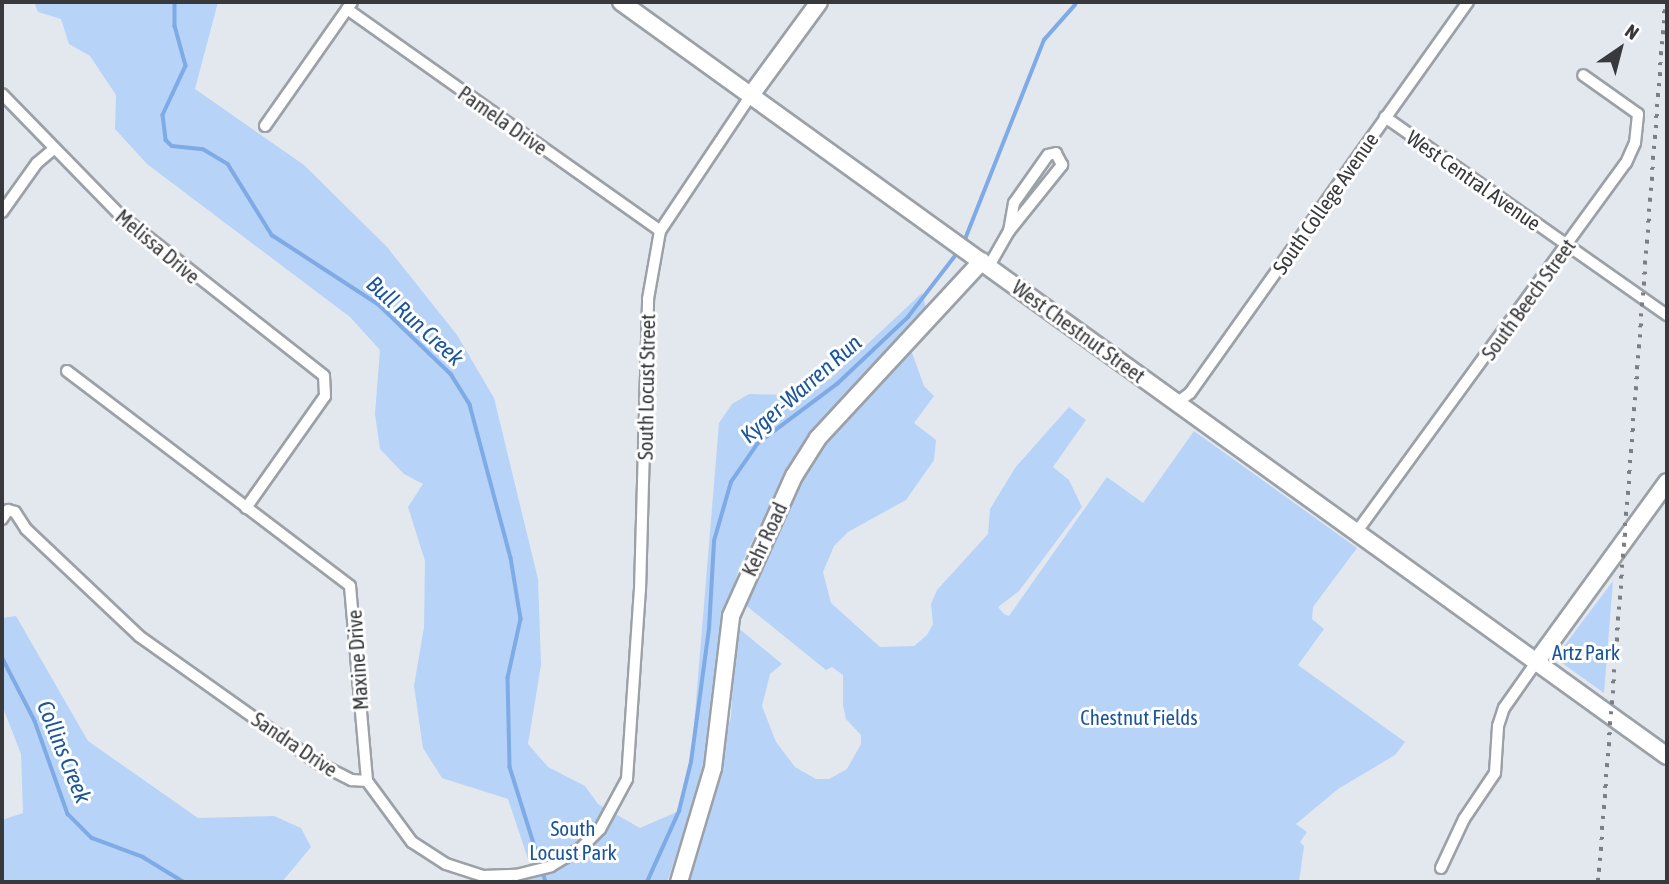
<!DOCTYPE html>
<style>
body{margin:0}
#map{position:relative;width:1669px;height:884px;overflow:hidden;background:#e3e8ef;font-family:"Asap Condensed",sans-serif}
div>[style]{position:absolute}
.green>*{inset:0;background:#b7d3f8}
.stream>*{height:3.5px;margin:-1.75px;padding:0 1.75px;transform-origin:1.75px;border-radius:1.75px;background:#7eaae5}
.roads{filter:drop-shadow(2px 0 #9ca1a8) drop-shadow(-2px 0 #9ca1a8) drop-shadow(0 2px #9ca1a8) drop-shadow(0 -2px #9ca1a8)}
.street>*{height:10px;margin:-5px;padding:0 5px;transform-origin:5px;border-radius:5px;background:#fff}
.secondary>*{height:16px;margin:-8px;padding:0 8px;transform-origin:8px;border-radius:8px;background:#fff}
.rail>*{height:3.5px;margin-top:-1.75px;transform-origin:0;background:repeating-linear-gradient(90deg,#7b7e83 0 3.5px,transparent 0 10.5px)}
span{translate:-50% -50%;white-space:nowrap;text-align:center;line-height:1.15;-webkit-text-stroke:6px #fff;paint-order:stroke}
.street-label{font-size:21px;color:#37393c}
.park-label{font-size:21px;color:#1a559a}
.water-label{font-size:23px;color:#1b569b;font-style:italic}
.frame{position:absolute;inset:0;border:4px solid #37393c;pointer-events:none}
.north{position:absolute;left:1585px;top:14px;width:70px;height:70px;-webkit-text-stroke:5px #fff;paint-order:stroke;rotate:35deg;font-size:19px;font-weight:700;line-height:28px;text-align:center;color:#37393c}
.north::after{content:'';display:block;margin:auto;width:24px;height:32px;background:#37393c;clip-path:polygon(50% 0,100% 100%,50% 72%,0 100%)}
</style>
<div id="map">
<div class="green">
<div style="clip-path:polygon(34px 2px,218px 2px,195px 89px,304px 165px,387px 247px,457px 335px,494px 398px,538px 579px,541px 665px,528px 744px,548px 767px,585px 786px,598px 804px,640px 828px,679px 811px,691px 762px,719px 423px,732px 404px,749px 394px,786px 395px,830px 379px,922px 293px,927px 311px,812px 430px,789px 464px,738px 571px,723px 627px,708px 762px,667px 882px,518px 882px,540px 876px,536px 863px,530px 865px,508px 799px,442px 778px,423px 748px,414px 686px,424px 627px,425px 561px,408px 507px,423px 484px,404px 474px,380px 449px,375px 414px,380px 350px,350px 317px,147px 164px,115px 129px,116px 95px,90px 56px,69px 44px,61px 19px,38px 12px)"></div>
<div style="clip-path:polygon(911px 350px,924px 386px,934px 396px,914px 423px,936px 440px,934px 460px,906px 500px,848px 532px,834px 546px,823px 572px,831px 603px,880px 647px,914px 646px,927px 635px,933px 624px,931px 604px,937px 590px,988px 534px,990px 509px,1015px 468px,1069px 407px,1086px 420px,1053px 467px,1069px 480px,1082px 507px,1019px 591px,998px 607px,1004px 614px,1009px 616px,1107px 477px,1143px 503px,1194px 431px,1357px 548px,1313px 607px,1312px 619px,1324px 629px,1298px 665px,1405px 742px,1395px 755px,1338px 789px,1296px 824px,1307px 832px,1300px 842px,1304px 846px,1299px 882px,687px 882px,731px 716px,736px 626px,782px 664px,770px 674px,762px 706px,776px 742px,795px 767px,816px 779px,829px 779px,847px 769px,861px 744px,861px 735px,846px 719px,843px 705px,843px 675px,832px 667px,826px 670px,743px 603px,812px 458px)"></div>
<div style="clip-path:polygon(1613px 581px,1604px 693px,1555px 658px)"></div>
<div style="clip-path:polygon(16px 616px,88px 741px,198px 818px,274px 816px,301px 828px,311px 847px,282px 882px,2px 882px,2px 820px,23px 813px,21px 754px,2px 705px,2px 618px)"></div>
</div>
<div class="stream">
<div style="left:175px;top:2px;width:24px;rotate:90deg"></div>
<div style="left:175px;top:26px;width:41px;rotate:74.6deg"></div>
<div style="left:186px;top:66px;width:54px;rotate:115.1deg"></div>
<div style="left:163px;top:115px;width:25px;rotate:83deg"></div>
<div style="left:166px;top:140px;width:8px;rotate:45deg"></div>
<div style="left:172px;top:146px;width:31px;rotate:6deg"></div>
<div style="left:203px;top:149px;width:29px;rotate:31deg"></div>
<div style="left:228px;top:164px;width:84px;rotate:58.2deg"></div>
<div style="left:272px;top:235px;width:126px;rotate:33.1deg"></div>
<div style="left:378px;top:304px;width:101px;rotate:43.8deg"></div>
<div style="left:451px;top:374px;width:36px;rotate:58deg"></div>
<div style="left:470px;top:405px;width:158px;rotate:75deg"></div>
<div style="left:511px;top:558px;width:62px;rotate:80.7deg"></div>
<div style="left:521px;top:619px;width:60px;rotate:102.4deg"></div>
<div style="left:508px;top:678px;width:89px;rotate:88.7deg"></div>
<div style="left:510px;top:767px;width:121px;rotate:72.6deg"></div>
<div style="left:964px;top:242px;width:217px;rotate:-68.4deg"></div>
<div style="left:1044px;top:40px;width:47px;rotate:-48.5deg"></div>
<div style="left:2px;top:598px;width:12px;rotate:90deg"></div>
<div style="left:2px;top:657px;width:72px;rotate:62.7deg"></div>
<div style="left:35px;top:721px;width:99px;rotate:70.5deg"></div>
<div style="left:68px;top:814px;width:34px;rotate:45deg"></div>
<div style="left:92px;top:838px;width:54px;rotate:20.4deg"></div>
<div style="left:143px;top:857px;width:48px;rotate:31.4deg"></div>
<div style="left:647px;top:882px;width:78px;rotate:-65.7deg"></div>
<div style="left:679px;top:811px;width:50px;rotate:-76.2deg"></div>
<div style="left:691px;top:762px;width:134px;rotate:-82.3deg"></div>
<div style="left:709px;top:629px;width:88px;rotate:-86.7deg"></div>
<div style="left:714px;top:541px;width:61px;rotate:-73.9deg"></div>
<div style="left:731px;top:482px;width:47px;rotate:-55.3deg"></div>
<div style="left:758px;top:443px;width:99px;rotate:-36.8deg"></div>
<div style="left:837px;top:384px;width:98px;rotate:-43.3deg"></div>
<div style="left:908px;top:317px;width:82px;rotate:-52.4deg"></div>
</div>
<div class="roads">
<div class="street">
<div style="left:347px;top:9px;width:384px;rotate:35.3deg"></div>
<div style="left:2px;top:94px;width:170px;rotate:45.7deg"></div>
<div style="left:121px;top:216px;width:258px;rotate:38.2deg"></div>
<div style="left:324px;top:376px;width:20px;rotate:87deg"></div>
<div style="left:325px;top:396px;width:137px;rotate:125.2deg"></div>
<div style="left:1385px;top:117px;width:345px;rotate:35.1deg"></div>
<div style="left:265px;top:126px;width:151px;rotate:-54.9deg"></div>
<div style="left:2px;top:212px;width:60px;rotate:-54.5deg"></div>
<div style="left:37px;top:163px;width:23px;rotate:-40deg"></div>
<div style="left:989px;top:266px;width:40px;rotate:-60.3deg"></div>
<div style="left:1009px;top:231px;width:85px;rotate:-51.2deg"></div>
<div style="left:1062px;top:165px;width:13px;rotate:-117deg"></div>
<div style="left:1056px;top:153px;width:8px;rotate:166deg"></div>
<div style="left:1048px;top:155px;width:59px;rotate:125.3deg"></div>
<div style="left:1014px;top:203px;width:28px;rotate:100deg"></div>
<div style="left:67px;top:371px;width:355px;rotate:37.2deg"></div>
<div style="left:350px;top:586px;width:196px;rotate:85deg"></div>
<div style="left:367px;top:781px;width:76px;rotate:53.6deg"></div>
<div style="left:412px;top:842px;width:40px;rotate:32.9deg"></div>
<div style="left:446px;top:864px;width:39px;rotate:18deg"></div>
<div style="left:483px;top:876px;width:33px;rotate:-2deg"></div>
<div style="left:516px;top:875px;width:36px;rotate:-14deg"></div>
<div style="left:551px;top:866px;width:35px;rotate:-31deg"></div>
<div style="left:581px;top:848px;width:27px;rotate:-45deg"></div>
<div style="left:600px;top:829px;width:57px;rotate:-61.6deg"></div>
<div style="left:627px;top:779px;width:189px;rotate:-86.1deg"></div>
<div style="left:640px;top:590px;width:291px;rotate:-88.4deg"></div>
<div style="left:648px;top:299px;width:69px;rotate:-80deg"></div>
<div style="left:660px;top:231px;width:164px;rotate:-56.2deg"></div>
<div style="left:1178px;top:402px;width:15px;rotate:-37deg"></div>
<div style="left:1190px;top:393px;width:480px;rotate:-54.6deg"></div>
<div style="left:2px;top:519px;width:11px;rotate:-56deg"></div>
<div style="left:8px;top:510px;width:7px;rotate:16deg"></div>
<div style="left:15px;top:512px;width:20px;rotate:57deg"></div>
<div style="left:26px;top:529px;width:156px;rotate:43.4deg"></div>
<div style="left:139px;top:636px;width:219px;rotate:35.4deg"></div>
<div style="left:318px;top:763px;width:38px;rotate:27deg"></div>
<div style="left:352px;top:780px;width:15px;rotate:4deg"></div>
<div style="left:1358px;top:530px;width:454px;rotate:-53.9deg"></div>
<div style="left:1626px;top:163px;width:22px;rotate:-66deg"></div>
<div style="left:1635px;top:143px;width:29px;rotate:-84deg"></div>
<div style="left:1638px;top:114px;width:67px;rotate:-144.7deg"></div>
<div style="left:1441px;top:868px;width:54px;rotate:-64.9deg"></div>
<div style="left:1464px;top:819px;width:55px;rotate:-56deg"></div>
<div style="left:1495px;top:773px;width:47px;rotate:-86.3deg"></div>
<div style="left:1498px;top:726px;width:19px;rotate:-72deg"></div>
<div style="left:1504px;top:708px;width:57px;rotate:-54.9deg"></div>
</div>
<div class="secondary">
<div style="left:621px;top:2px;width:1289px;rotate:35.79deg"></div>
<div style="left:751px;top:95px;width:115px;rotate:-53.8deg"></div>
<div style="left:1537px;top:661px;width:221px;rotate:-54deg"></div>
<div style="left:679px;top:882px;width:119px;rotate:-73.4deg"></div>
<div style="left:713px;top:768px;width:153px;rotate:-83.2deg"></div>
<div style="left:731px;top:616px;width:154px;rotate:-65.8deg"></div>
<div style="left:794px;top:476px;width:45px;rotate:-57.7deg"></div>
<div style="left:818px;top:438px;width:241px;rotate:-47.2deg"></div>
</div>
</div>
<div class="rail">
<div style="left:1598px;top:882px;width:883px;rotate:-85.65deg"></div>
</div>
<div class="street-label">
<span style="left:503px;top:120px;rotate:35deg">Pamela Drive</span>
<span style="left:1474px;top:180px;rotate:35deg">West Central Avenue</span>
<span style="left:1325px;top:203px;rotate:-55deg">South College Avenue</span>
<span style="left:158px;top:246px;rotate:40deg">Melissa Drive</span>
<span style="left:1528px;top:299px;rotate:-54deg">South Beech Street</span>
<span style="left:1079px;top:331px;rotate:36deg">West Chestnut Street</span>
<span style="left:646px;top:387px;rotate:-89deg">South Locust Street</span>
<span style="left:764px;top:539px;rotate:-65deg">Kehr Road</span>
<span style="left:357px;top:660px;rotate:-94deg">Maxine Drive</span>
<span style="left:295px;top:744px;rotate:34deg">Sandra Drive</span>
</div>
<div class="park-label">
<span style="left:1586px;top:652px">Artz Park</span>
<span style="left:1139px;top:717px">Chestnut Fields</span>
<span style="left:573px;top:840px">South<br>Locust Park</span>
</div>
<div class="water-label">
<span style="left:415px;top:321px;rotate:42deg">Bull Run Creek</span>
<span style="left:801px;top:389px;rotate:-41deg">Kyger-Warren Run</span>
<span style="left:64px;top:752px;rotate:68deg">Collins Creek</span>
</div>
<div class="frame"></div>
<div class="north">N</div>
</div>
